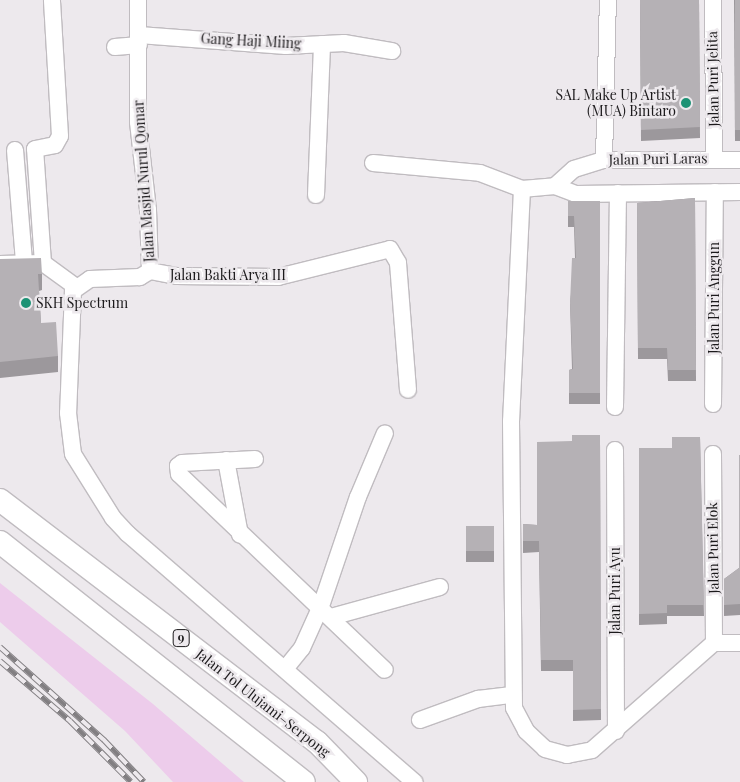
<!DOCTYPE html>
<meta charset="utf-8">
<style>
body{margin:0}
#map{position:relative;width:740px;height:782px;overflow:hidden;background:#ede9ed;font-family:"Playfair Display",serif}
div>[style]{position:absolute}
.green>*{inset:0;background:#edcceb}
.roads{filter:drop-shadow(1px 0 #c0bcc0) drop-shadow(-1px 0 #c0bcc0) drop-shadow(0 1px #c0bcc0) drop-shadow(0 -1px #c0bcc0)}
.minor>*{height:16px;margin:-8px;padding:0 8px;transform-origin:8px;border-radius:8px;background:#fff}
.highway>*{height:22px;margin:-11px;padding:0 11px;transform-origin:11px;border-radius:11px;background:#fff}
.rail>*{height:5.5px;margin-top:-2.75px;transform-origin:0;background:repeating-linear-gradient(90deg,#ede9ed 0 11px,#827f82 0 22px);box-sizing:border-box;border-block:1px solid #827f82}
.wall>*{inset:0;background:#9c989c}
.building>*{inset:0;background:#b5b1b5}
.dots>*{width:14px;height:14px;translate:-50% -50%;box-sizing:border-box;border:2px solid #ede9ed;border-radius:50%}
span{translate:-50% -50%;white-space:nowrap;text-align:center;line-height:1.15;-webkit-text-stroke:5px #ede9ed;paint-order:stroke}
.shield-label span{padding:1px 4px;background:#ede9ed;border:1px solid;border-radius:4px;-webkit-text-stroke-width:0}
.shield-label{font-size:12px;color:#1c1a1c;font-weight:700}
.street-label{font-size:14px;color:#1c1a1c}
.poi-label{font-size:14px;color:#1c1a1c}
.right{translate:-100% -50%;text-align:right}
.left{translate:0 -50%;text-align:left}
</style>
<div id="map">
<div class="green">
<div style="clip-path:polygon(0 583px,153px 704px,244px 782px,173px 782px,125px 731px,0 622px)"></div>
</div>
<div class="roads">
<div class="minor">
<div style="left:138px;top:0;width:122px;rotate:90deg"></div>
<div style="left:138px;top:122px;width:89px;rotate:83.5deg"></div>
<div style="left:148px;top:210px;width:61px;rotate:88.1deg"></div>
<div style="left:713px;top:0;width:158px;rotate:89.6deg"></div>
<div style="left:139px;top:35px;width:147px;rotate:4.3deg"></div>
<div style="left:286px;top:46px;width:58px;rotate:-3deg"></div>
<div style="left:344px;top:43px;width:49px;rotate:9.5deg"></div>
<div style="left:115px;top:47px;width:24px;rotate:-5deg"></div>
<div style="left:15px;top:150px;width:113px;rotate:85.4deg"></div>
<div style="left:604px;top:160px;width:160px;rotate:-88.6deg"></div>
<div style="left:373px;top:163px;width:107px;rotate:5.3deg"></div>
<div style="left:480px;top:173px;width:45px;rotate:20.9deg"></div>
<div style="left:522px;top:189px;width:33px;rotate:-5deg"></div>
<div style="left:555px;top:186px;width:22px;rotate:21deg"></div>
<div style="left:576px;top:194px;width:164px;rotate:-0.7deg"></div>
<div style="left:555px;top:186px;width:25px;rotate:-42deg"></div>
<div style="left:574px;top:169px;width:31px;rotate:-17deg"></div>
<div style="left:604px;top:160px;width:136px"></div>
<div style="left:522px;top:189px;width:232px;rotate:92.7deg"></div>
<div style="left:511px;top:421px;width:287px;rotate:89.4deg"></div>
<div style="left:514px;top:708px;width:26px;rotate:62deg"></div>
<div style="left:526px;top:731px;width:26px;rotate:43deg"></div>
<div style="left:545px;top:749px;width:23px;rotate:15deg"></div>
<div style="left:567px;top:755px;width:25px;rotate:-11deg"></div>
<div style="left:592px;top:750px;width:162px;rotate:-41.3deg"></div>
<div style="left:714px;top:643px;width:26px"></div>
<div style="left:316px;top:195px;width:151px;rotate:-87.7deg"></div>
<div style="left:43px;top:263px;width:114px;rotate:-94deg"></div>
<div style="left:35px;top:149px;width:20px;rotate:-11deg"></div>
<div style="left:55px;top:145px;width:10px;rotate:-61deg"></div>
<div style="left:60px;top:136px;width:136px;rotate:-93.4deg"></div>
<div style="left:0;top:264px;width:43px;rotate:-1.3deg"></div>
<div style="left:43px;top:263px;width:41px;rotate:36deg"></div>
<div style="left:150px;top:271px;width:12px;rotate:149deg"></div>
<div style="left:140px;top:277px;width:50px;rotate:177.7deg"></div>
<div style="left:90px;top:279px;width:21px;rotate:145deg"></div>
<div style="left:73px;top:291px;width:122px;rotate:92.3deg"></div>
<div style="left:68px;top:413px;width:41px;rotate:83deg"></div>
<div style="left:73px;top:454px;width:75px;rotate:58deg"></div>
<div style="left:113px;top:518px;width:22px;rotate:47deg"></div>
<div style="left:128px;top:534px;width:379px;rotate:40.9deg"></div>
<div style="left:150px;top:271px;width:26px;rotate:11deg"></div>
<div style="left:176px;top:276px;width:102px;rotate:0.6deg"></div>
<div style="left:278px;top:277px;width:115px;rotate:-14deg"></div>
<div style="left:390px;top:249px;width:16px;rotate:60deg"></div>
<div style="left:398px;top:263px;width:127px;rotate:85.5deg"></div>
<div style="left:713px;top:404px;width:212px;rotate:-89.5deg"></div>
<div style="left:615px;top:407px;width:214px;rotate:-89.2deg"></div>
<div style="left:615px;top:450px;width:281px;rotate:89.8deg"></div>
<div style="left:713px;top:454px;width:189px;rotate:89.7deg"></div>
<div style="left:255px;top:459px;width:73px;rotate:176.9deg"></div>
<div style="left:182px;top:463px;width:5px;rotate:143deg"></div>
<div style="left:178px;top:466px;width:8px;rotate:83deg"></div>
<div style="left:179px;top:474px;width:284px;rotate:43.6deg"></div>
<div style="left:226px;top:460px;width:76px;rotate:79.4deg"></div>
<div style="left:331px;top:617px;width:113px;rotate:-15.4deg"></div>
<div style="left:285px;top:669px;width:27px;rotate:-51deg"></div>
<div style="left:302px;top:648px;width:46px;rotate:-65.7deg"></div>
<div style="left:321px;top:606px;width:115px;rotate:-71.3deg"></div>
<div style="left:358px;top:497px;width:69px;rotate:-67.1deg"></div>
<div style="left:420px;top:720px;width:62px;rotate:-19.9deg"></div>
<div style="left:478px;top:699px;width:34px;rotate:-7deg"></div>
</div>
<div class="highway">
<div style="left:0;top:500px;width:399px;rotate:37.4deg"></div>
<div style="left:317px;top:742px;width:56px;rotate:45.7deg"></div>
<div style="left:0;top:542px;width:387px;rotate:38.3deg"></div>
</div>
</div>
<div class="rail">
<div style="left:0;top:647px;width:140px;rotate:41.8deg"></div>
<div style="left:104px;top:740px;width:58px;rotate:46.4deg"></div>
<div style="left:0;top:661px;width:92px;rotate:40.6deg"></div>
<div style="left:70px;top:721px;width:86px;rotate:45deg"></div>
</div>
<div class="wall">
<div style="clip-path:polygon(640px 0,699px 0,700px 138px,641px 141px)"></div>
<div style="clip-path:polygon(734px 0,740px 0,740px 141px,735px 141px)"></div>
<div style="clip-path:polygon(695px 198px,696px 381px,668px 381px,667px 359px,638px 359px,637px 203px)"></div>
<div style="clip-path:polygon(568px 201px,600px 201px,600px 404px,569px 404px,569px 370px,572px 369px,570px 303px,575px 258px,574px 227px,568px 227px)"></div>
<div style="clip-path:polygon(0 259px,42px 274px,42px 290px,39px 291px,41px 323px,58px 356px,58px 372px,0 378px)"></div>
<div style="clip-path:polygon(600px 435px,601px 720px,573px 721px,573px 671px,541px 671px,539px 552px,523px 553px,523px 524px,537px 525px,572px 441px)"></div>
<div style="clip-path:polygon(700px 437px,704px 616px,667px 616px,667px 624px,639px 625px,639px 448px,672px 448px)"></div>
<div style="clip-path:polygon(740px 455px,740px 615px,724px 616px,724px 579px,739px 568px)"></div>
<div style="clip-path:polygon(466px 526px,494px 526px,494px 562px,466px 562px)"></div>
</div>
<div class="building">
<div style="clip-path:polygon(640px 0,699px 0,700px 127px,641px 130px)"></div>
<div style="clip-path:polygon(735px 0,740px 0,740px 130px,735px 130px)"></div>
<div style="clip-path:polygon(695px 198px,696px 370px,668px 370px,667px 348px,638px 348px,637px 203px)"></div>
<div style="clip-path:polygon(568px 201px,600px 201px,600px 393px,569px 393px,569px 370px,573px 369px,570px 303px,572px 258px,576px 258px,574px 216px,568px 216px)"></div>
<div style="clip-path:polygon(41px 258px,42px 274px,38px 274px,41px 323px,56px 322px,58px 356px,0 362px,0 259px)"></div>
<div style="clip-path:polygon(572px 435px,600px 435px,601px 709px,573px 710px,573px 660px,541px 660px,539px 541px,523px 541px,523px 524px,537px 525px,537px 442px,572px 441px)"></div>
<div style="clip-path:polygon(672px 437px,700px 437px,704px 605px,667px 605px,667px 613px,639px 614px,639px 448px,672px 448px)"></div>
<div style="clip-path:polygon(739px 455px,740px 455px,740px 604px,724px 605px,724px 579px,739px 568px)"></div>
<div style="clip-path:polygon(466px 526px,494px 526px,494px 551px,466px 551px)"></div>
</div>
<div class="dots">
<div style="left:686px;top:103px;background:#1d9275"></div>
<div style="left:26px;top:303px;background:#1d9275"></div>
</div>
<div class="shield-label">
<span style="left:181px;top:638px">9</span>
</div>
<div class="street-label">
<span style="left:251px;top:41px;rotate:3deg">Gang Haji Miing</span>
<span style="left:713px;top:79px;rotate:-91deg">Jalan Puri Jelita</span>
<span style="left:658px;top:159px;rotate:-1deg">Jalan Puri Laras</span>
<span style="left:144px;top:181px;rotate:-94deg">Jalan Masjid Nurul Qomar</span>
<span style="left:228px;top:275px">Jalan Bakti Arya III</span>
<span style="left:714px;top:298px;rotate:-90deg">Jalan Puri Anggun</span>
<span style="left:713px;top:548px;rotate:-91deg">Jalan Puri Elok</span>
<span style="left:615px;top:591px;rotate:-90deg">Jalan Puri Ayu</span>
<span style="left:263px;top:703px;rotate:38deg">Jalan Tol Ulujami–Serpong</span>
</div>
<div class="poi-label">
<span class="right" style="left:676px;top:103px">SAL Make Up Artist<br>(MUA) Bintaro</span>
<span class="left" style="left:36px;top:303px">SKH Spectrum</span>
</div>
</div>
